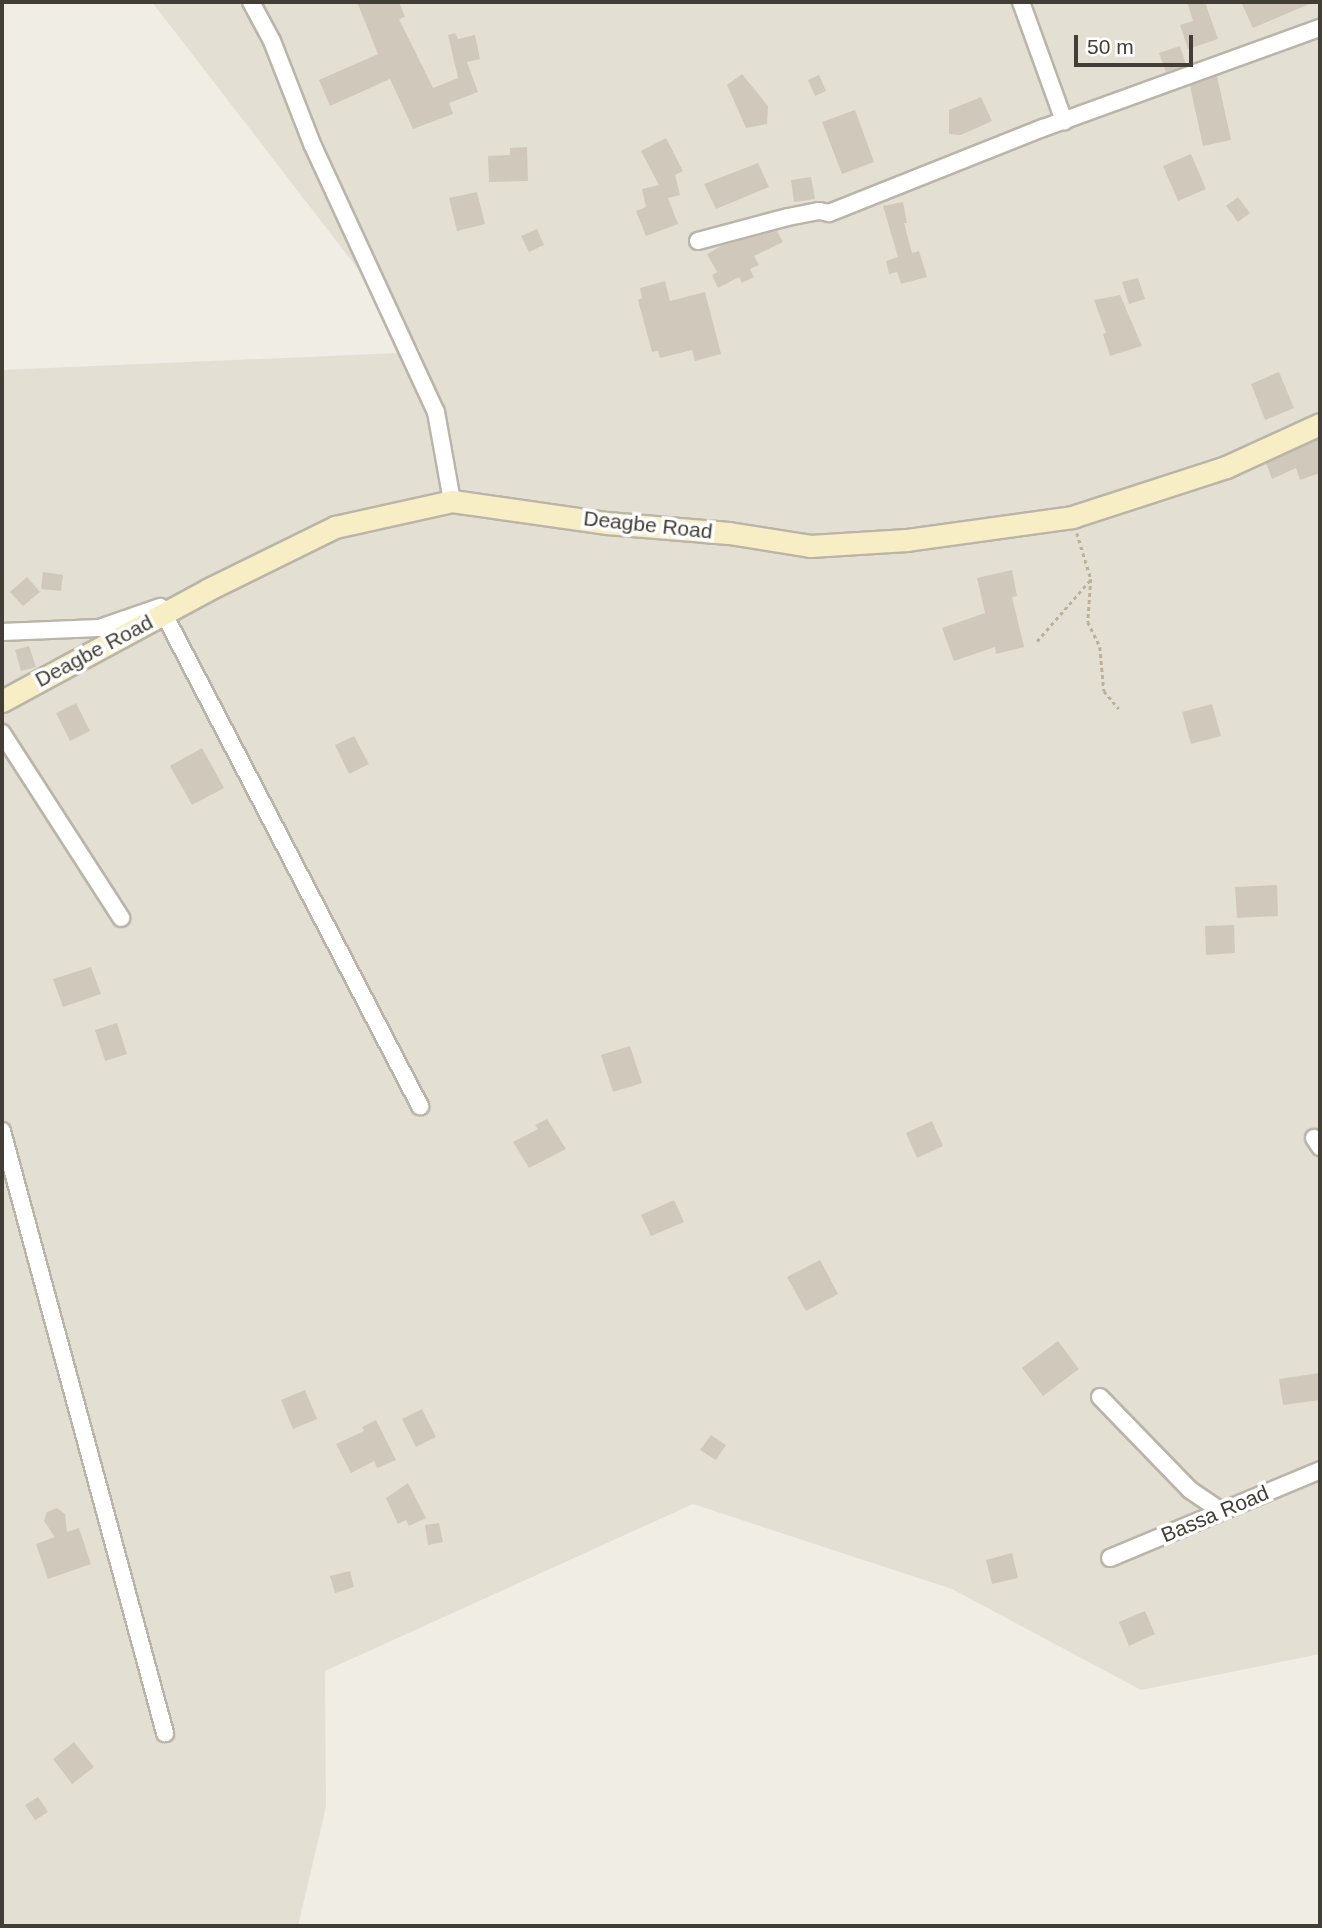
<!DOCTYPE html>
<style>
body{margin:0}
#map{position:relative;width:1322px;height:1928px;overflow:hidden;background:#f0ede5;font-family:Arial,sans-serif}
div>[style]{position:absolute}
.residential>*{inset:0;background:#e4dfd3}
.building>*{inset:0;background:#d0c9bb}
.path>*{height:2.5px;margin-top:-1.25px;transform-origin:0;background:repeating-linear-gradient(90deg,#bbb09b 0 3.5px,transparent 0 7px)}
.roads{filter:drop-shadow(2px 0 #bab5a8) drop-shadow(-2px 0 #bab5a8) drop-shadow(0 2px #bab5a8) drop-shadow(0 -2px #bab5a8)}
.street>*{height:16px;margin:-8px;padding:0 8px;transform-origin:8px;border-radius:8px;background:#fff}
.secondary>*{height:21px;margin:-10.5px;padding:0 10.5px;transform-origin:10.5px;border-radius:10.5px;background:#f8eec6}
span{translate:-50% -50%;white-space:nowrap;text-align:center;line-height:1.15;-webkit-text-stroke:7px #fff;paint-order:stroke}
.street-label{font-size:21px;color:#423d35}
.frame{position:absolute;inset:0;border:4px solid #423d35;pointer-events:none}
.scale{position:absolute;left:1074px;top:35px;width:119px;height:32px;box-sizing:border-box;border:4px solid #423d35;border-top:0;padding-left:9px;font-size:21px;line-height:24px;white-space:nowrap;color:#423d35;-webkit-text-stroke:5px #fff;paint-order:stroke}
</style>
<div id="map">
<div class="residential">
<div style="clip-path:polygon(152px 2px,1320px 2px,1320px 1654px,1141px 1690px,952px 1589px,693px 1504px,325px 1671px,326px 1807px,298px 1926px,2px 1926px,2px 370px,422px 352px)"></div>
</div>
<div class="building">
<div style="clip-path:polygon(357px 2px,399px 2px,405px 17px,399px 19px,433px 88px,458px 78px,448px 35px,455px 33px,458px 39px,475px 35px,480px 59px,467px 62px,478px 92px,449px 103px,453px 114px,413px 129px,390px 79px,330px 106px,319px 80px,378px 54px)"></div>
<div style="clip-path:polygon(1187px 2px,1205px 2px,1218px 39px,1188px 49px,1180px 25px,1193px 21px)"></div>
<div style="clip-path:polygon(1241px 2px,1314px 2px,1253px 28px)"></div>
<div style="clip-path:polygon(1180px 46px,1186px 65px,1166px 72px,1159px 53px)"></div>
<div style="clip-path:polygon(742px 74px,768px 106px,767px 124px,746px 128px,727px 85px)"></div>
<div style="clip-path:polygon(819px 75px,826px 91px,815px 96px,808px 80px)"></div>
<div style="clip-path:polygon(1217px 76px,1231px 140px,1203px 146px,1190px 86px)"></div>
<div style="clip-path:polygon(981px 97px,992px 121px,961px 135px,949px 134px,949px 110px)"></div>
<div style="clip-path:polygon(855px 110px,874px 162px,842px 174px,822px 122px)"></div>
<div style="clip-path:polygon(666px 138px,683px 171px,675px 175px,680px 195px,668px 198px,678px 224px,646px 236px,636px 211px,646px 207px,642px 189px,659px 185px,641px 151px)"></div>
<div style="clip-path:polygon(527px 147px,528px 181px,489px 182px,488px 156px,510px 155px,510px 148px)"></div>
<div style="clip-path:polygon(1191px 154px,1206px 189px,1178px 201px,1163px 166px)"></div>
<div style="clip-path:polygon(758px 163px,769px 187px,716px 209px,704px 184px)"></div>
<div style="clip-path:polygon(811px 177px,815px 199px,794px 202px,791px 180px)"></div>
<div style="clip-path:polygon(477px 192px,485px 224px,457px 231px,449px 198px)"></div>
<div style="clip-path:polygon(1238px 197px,1250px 213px,1238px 222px,1226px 206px)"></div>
<div style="clip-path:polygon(903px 202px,907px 223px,904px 223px,912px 253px,919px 251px,927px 277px,901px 284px,897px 272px,889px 274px,886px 261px,898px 257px,883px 206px)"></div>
<div style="clip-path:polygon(537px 229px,544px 245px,529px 252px,521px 236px)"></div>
<div style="clip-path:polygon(777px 231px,783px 242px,754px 256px,759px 265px,750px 269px,754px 277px,742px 283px,739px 277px,718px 288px,712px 275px,717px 272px,707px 254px,723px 245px)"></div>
<div style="clip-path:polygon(1138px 278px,1145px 299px,1129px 304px,1122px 282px)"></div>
<div style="clip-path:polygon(665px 281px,670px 301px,705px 292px,721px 354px,695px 361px,692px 350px,660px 358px,658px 351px,652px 352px,638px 300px,642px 298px,640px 288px)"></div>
<div style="clip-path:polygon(1120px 295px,1142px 346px,1110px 356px,1103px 334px,1106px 333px,1094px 300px)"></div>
<div style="clip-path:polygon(1279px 372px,1294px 408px,1265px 420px,1251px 384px)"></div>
<div style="clip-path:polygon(1320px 438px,1320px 473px,1300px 480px,1296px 468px,1272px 479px,1266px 463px)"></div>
<div style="clip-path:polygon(1012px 570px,1017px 596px,1012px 597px,1024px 647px,996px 654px,995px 647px,954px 661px,942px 628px,985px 613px,977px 578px)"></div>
<div style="clip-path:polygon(43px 572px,63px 575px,61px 591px,41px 589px)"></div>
<div style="clip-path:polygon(27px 577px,40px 592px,23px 606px,10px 592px)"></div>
<div style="clip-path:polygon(29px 646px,36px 667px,21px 671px,15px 650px)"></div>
<div style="clip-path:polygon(76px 703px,90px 731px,70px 741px,56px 713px)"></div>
<div style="clip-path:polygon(1212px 704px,1221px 736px,1191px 744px,1182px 712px)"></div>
<div style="clip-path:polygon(354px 736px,369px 764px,349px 774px,335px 745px)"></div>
<div style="clip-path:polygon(202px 748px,224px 788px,192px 805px,170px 766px)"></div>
<div style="clip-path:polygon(1277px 885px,1278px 916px,1237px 918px,1235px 887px)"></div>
<div style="clip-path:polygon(1234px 925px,1235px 953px,1206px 955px,1205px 926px)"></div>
<div style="clip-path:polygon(91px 967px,101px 994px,63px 1007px,53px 979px)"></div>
<div style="clip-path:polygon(117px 1023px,127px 1054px,105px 1061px,95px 1030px)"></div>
<div style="clip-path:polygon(630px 1046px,642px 1083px,613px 1092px,601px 1055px)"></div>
<div style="clip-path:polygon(547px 1119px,566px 1149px,529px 1168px,513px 1142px,538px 1129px,535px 1125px)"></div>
<div style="clip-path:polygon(932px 1121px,943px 1146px,917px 1158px,906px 1133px)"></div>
<div style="clip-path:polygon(674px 1200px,684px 1222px,651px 1236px,641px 1215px)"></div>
<div style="clip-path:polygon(820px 1260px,838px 1294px,806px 1311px,787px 1277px)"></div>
<div style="clip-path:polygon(1058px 1341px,1079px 1369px,1043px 1396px,1022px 1368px)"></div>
<div style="clip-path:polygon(1320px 1373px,1320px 1400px,1283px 1405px,1279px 1379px)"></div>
<div style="clip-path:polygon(305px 1390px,317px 1419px,293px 1429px,281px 1400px)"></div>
<div style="clip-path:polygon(422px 1409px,436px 1437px,416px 1447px,402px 1419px)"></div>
<div style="clip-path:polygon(376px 1420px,396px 1460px,377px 1468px,374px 1461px,351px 1473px,336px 1444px,364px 1431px,362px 1427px)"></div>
<div style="clip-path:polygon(711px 1435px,726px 1445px,716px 1460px,700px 1450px)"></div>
<div style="clip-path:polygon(408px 1483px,426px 1518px,409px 1526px,406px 1520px,398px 1524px,386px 1498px)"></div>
<div style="clip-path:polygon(57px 1508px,65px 1514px,67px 1532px,79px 1528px,91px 1564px,48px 1579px,36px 1544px,55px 1537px,44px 1521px,47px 1512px)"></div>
<div style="clip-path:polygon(439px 1523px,443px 1542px,428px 1545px,425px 1525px)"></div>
<div style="clip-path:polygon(1012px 1553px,1018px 1578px,992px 1584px,986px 1560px)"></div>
<div style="clip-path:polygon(350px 1571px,354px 1587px,335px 1593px,330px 1576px)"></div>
<div style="clip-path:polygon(1145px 1611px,1155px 1634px,1129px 1646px,1119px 1622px)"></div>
<div style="clip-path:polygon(74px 1742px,94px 1767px,72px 1784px,53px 1759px)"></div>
<div style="clip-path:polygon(38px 1797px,48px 1812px,35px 1820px,25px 1805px)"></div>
</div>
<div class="path">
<div style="left:1077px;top:533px;width:48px;rotate:73.1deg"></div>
<div style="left:1091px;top:579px;width:43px;rotate:94deg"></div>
<div style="left:1088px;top:622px;width:28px;rotate:64deg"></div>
<div style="left:1100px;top:647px;width:44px;rotate:84.8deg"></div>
<div style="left:1104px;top:691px;width:23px;rotate:50deg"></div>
<div style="left:1037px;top:641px;width:82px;rotate:-48.9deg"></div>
</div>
<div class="roads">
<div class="street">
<div style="left:251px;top:2px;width:44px;rotate:61.7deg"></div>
<div style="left:272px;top:41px;width:113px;rotate:68.7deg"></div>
<div style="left:313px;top:146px;width:293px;rotate:65.2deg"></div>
<div style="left:436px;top:412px;width:90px;rotate:79.8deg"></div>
<div style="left:1021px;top:2px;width:127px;rotate:70.1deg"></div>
<div style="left:698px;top:241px;width:93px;rotate:-14.9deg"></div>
<div style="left:788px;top:217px;width:32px;rotate:-11deg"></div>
<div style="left:819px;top:211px;width:10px;rotate:11deg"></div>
<div style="left:829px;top:213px;width:230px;rotate:-21.7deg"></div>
<div style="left:1043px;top:128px;width:294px;rotate:-19.9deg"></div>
<div style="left:164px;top:614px;width:555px;rotate:62.51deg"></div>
<div style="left:2px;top:632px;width:97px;rotate:-2.4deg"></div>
<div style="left:99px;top:628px;width:65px;rotate:-19deg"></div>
<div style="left:2px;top:733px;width:220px;rotate:57.2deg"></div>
<div style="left:2px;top:1131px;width:624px;rotate:74.85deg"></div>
<div style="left:1314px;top:1138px;width:11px;rotate:56deg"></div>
<div style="left:1100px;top:1397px;width:129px;rotate:45.9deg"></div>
<div style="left:1190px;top:1490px;width:37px;rotate:34deg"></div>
<div style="left:1110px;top:1558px;width:228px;rotate:-22.7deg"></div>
</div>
<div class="secondary">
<div style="left:2px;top:701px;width:233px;rotate:-28.4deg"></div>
<div style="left:207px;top:590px;width:143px;rotate:-26.2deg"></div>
<div style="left:335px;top:527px;width:120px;rotate:-12.5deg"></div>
<div style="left:452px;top:501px;width:157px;rotate:8.1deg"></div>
<div style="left:607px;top:523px;width:122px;rotate:4.7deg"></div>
<div style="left:729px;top:533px;width:82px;rotate:9.1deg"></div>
<div style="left:810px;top:546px;width:97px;rotate:-3.5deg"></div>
<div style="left:907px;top:540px;width:167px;rotate:-7.9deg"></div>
<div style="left:1072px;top:517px;width:162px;rotate:-18deg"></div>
<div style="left:1226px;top:467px;width:103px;rotate:-24.6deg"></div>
</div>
</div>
<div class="street-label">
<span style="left:648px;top:525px;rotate:6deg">Deagbe Road</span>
<span style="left:94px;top:651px;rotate:-28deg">Deagbe Road</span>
<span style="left:1215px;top:1514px;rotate:-23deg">Bassa Road</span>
</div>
<div class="frame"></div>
<div class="scale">50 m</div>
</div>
